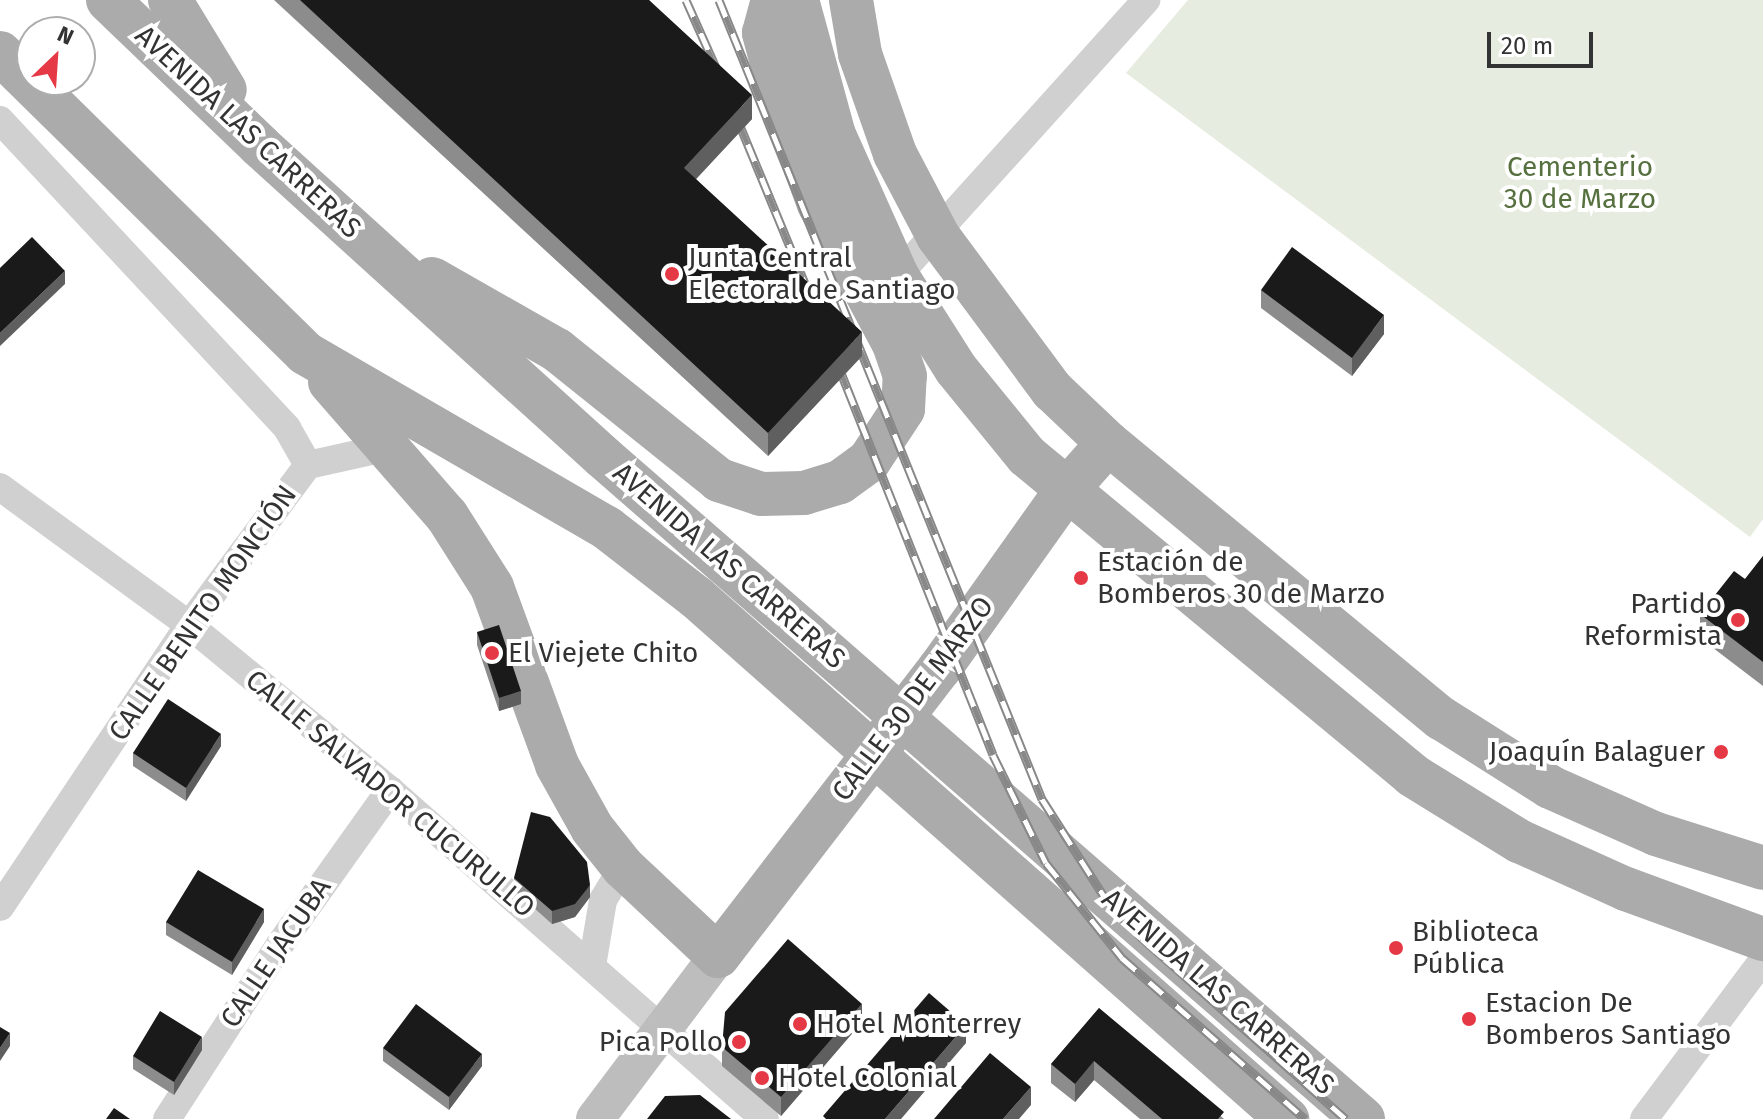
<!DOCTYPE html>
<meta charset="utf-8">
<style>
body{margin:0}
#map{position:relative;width:1763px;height:1119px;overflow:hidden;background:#fff;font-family:"Fira Sans",sans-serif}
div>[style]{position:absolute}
.green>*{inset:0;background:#e6ecdf}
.minor>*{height:28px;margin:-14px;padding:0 14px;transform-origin:14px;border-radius:14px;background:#d0d0d0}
.secondary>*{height:38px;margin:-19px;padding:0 19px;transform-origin:19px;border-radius:19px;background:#bdbdbd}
.primary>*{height:44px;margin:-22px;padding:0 22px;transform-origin:22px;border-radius:22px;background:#ababab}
.rail>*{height:9px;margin-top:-4.5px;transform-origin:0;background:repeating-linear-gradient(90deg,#fff 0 18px,#888 0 36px);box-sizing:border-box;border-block:2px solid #888}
.wall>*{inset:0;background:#8c8c8c}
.shaded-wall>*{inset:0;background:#5f5f5f}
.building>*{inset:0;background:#1a1a1a}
.dots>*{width:22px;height:22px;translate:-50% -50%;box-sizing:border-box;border:4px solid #fff;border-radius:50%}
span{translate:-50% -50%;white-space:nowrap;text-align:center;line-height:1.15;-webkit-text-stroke:8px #fff;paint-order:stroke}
.street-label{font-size:28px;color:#333}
.park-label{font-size:28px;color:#56703f}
.poi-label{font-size:28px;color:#333}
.left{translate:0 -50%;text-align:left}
.right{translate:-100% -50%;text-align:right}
.north{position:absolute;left:16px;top:16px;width:80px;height:80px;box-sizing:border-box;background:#fff;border:2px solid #adadad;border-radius:50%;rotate:25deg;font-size:22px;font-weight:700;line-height:32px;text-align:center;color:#333}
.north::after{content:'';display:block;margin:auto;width:28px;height:36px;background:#e63946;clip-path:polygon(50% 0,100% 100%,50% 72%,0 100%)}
.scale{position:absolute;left:1487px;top:32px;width:106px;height:36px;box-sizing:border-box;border:4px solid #333;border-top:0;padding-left:10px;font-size:24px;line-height:28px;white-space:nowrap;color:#333;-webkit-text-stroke:6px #fff;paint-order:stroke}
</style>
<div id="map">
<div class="green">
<div style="clip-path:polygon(1188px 0,1763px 0,1763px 519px,1750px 537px,1126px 73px)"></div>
</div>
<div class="minor">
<div style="left:0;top:120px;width:421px;rotate:47deg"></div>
<div style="left:287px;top:428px;width:43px;rotate:60.4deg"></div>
<div style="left:308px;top:465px;width:199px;rotate:126.6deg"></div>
<div style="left:189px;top:625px;width:339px;rotate:123.8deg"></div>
<div style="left:897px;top:276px;width:372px;rotate:-47.9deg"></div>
<div style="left:308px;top:465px;width:83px;rotate:-12.5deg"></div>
<div style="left:0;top:487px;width:234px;rotate:36.1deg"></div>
<div style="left:189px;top:625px;width:260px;rotate:39.4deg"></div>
<div style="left:390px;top:790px;width:499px;rotate:41.3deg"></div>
<div style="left:592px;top:966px;width:67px;rotate:-80.5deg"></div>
<div style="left:603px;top:900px;width:39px;rotate:-59deg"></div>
<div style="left:167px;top:1119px;width:210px;rotate:-57.1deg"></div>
<div style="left:281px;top:943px;width:188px;rotate:-54.5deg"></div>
<div style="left:1644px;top:1119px;width:199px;rotate:-53.2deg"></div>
</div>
<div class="secondary">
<div style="left:595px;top:1119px;width:204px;rotate:-53deg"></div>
</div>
<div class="primary">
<div style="left:108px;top:0;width:211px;rotate:43.8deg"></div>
<div style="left:260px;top:146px;width:463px;rotate:42.2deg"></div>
<div style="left:603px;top:457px;width:1008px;rotate:41.06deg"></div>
<div style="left:170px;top:0;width:105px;rotate:58.6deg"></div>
<div style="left:797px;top:0;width:140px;rotate:74.7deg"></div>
<div style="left:834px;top:135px;width:154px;rotate:65.9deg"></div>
<div style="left:897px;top:276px;width:110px;rotate:57.6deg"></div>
<div style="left:956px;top:369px;width:112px;rotate:50.8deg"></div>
<div style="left:1027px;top:456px;width:500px;rotate:39.6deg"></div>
<div style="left:1412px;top:775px;width:126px;rotate:31.7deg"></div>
<div style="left:1519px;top:841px;width:117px;rotate:24.2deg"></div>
<div style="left:1626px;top:889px;width:146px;rotate:20.1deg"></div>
<div style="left:851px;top:0;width:55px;rotate:80.5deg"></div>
<div style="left:860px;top:54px;width:106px;rotate:70.7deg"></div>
<div style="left:895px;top:154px;width:93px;rotate:62.3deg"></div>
<div style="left:938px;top:236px;width:192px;rotate:53.5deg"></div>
<div style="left:1052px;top:390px;width:77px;rotate:43.4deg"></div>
<div style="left:1108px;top:443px;width:432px;rotate:39.6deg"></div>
<div style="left:1441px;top:718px;width:129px;rotate:32.3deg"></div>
<div style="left:1550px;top:787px;width:116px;rotate:23.9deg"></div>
<div style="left:1656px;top:834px;width:112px;rotate:17.6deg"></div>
<div style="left:0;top:53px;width:428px;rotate:44.5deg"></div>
<div style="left:305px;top:353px;width:349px;rotate:30.1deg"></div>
<div style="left:607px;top:528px;width:113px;rotate:37.8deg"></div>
<div style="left:696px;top:597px;width:789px;rotate:41.45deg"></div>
<div style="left:432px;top:279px;width:144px;rotate:29.6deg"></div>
<div style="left:557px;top:350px;width:208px;rotate:38.7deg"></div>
<div style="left:719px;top:480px;width:44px;rotate:18.4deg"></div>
<div style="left:761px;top:494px;width:43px;rotate:-1.3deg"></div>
<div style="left:804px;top:493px;width:38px;rotate:-17deg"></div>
<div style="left:840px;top:482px;width:36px;rotate:-36deg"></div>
<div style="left:869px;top:461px;width:62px;rotate:-56.8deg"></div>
<div style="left:903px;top:409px;width:33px;rotate:-87deg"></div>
<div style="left:905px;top:376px;width:36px;rotate:-109deg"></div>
<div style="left:893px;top:342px;width:157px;rotate:-118.2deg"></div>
<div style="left:819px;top:204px;width:98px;rotate:-110.3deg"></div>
<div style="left:785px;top:112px;width:82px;rotate:-104.9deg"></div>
<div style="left:764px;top:33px;width:34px;rotate:-75deg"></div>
<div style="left:330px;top:382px;width:178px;rotate:48.9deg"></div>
<div style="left:447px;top:516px;width:84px;rotate:57.6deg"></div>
<div style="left:492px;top:587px;width:189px;rotate:69.9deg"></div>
<div style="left:557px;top:765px;width:72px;rotate:60.9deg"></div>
<div style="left:592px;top:828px;width:50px;rotate:51.5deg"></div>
<div style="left:623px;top:867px;width:130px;rotate:43.1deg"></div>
<div style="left:718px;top:956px;width:364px;rotate:-52.4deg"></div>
<div style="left:940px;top:668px;width:216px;rotate:-54.6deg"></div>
<div style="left:1065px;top:492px;width:65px;rotate:-48.7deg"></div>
</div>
<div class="rail">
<div style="left:686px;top:0;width:89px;rotate:66deg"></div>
<div style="left:719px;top:0;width:862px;rotate:67.99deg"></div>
<div style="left:1042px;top:799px;width:117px;rotate:57.5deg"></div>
<div style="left:1105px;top:898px;width:56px;rotate:47.2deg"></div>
<div style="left:1143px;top:939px;width:271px;rotate:41.6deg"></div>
<div style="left:734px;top:111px;width:204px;rotate:67.6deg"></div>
<div style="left:834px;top:355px;width:430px;rotate:68.3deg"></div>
<div style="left:993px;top:755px;width:120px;rotate:63.9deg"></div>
<div style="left:1046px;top:863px;width:122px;rotate:51.3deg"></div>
<div style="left:1122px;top:958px;width:244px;rotate:41.3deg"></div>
</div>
<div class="wall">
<div style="clip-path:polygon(274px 0,649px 0,752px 119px,696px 179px,862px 356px,768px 456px)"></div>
<div style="clip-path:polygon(1261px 290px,1384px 334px,1352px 376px,1261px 308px)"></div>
<div style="clip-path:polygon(1763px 556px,1763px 686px,1700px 638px,1700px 614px,1745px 579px)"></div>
<div style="clip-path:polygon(477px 632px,521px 704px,499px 711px,477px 645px)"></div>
<div style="clip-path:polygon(221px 746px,186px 801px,133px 766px,133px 753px)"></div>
<div style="clip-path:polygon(514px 878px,590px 897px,575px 917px,552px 924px,514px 890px)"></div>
<div style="clip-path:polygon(166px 922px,264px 922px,232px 975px,166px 935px)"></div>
<div style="clip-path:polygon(1099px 1008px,1224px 1119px,1140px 1119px,1094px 1080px,1075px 1102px,1051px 1083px,1051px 1064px)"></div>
<div style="clip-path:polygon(862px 1022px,781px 1116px,722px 1066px,722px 1047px)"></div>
<div style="clip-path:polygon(383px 1048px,482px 1066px,449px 1110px,383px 1061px)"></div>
<div style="clip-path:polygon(202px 1050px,174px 1095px,133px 1069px,133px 1056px)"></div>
</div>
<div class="shaded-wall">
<div style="clip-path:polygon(752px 95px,752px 119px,684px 192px,684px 168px)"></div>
<div style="clip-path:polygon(65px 271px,65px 284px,0 346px,0 333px)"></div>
<div style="clip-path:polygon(1384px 315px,1384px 334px,1352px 376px,1352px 358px)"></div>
<div style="clip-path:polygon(862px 332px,862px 356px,768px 456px,768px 433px)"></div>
<div style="clip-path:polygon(521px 691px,521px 704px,499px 711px,499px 698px)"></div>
<div style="clip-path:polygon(221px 734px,221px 746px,186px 801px,186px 788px)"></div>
<div style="clip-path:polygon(590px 885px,590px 897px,575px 917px,552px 924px,552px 911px)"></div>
<div style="clip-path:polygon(264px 909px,264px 922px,232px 975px,232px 962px)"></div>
<div style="clip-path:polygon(862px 1004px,862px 1022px,781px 1116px,781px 1097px)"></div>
<div style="clip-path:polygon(966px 1025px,966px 1043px,901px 1119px,885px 1119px)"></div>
<div style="clip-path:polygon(10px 1033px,10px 1046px,0 1061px,0 1048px)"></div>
<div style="clip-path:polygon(202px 1037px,202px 1050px,174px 1095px,174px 1082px)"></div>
<div style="clip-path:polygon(482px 1054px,482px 1066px,449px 1110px,449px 1097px)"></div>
<div style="clip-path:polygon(1094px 1061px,1094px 1080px,1075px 1102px,1075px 1084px)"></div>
<div style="clip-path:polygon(1031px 1087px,1031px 1105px,1019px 1119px,1003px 1119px)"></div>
</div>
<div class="building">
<div style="clip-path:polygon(300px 0,649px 0,752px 95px,684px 168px,862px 332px,768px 433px)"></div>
<div style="clip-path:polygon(32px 237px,65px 271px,0 333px,0 268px)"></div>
<div style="clip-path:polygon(1292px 247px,1384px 315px,1352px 358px,1261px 290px)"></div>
<div style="clip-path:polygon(1763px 556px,1763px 662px,1700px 614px,1734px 571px,1745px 579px)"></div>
<div style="clip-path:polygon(499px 625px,521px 691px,499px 698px,477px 632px)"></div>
<div style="clip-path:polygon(168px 699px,221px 734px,186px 788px,133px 753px)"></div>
<div style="clip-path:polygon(531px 812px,550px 817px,587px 862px,590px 885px,575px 904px,552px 911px,514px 878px)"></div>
<div style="clip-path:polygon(198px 870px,264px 909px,232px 962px,166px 922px)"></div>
<div style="clip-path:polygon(788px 939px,862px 1004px,781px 1097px,722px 1047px,725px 1012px)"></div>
<div style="clip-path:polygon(929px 993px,966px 1025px,885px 1119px,826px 1119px,823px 1116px)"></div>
<div style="clip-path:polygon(416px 1004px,482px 1054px,449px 1097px,383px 1048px)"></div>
<div style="clip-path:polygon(1099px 1008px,1224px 1112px,1218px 1119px,1162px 1119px,1094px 1061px,1075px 1084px,1051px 1064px)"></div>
<div style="clip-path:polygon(160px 1011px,202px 1037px,174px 1082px,133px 1056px)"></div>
<div style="clip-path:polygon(0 1027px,10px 1033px,0 1048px)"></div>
<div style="clip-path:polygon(990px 1053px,1031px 1087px,1003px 1119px,934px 1119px)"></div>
<div style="clip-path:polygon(700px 1095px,731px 1119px,647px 1119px,665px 1096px)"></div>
<div style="clip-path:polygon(114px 1108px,130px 1119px,106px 1119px)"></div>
</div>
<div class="dots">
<div style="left:672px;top:274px;background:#e63946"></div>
<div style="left:1081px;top:578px;background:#e63946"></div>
<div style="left:1738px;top:620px;background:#e63946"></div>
<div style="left:492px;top:653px;background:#e63946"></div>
<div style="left:1721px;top:752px;background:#e63946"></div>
<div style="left:1396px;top:948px;background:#e63946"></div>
<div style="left:1469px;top:1019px;background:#e63946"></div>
<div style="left:800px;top:1024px;background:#e63946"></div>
<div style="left:739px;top:1042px;background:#e63946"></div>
<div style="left:762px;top:1078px;background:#e63946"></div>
</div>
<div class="street-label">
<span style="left:248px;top:132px;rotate:43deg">AVENIDA LAS CARRERAS</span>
<span style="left:729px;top:566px;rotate:41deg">AVENIDA LAS CARRERAS</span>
<span style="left:203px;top:613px;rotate:-55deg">CALLE BENITO MONCIÓN</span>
<span style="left:913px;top:699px;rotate:-53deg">CALLE 30 DE MARZO</span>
<span style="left:390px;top:794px;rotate:40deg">CALLE SALVADOR CUCURULLO</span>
<span style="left:276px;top:953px;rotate:-56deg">CALLE JACUBA</span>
<span style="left:1218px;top:992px;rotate:41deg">AVENIDA LAS CARRERAS</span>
</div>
<div class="park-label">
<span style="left:1580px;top:183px">Cementerio<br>30 de Marzo</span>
</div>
<div class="poi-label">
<span class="left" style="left:688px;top:274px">Junta Central<br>Electoral de Santiago</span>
<span class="left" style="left:1097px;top:578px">Estación de<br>Bomberos 30 de Marzo</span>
<span class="right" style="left:1722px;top:620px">Partido<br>Reformista</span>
<span class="left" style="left:508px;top:653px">El Viejete Chito</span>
<span class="right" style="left:1705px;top:752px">Joaquín Balaguer</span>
<span class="left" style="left:1412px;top:948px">Biblioteca<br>Pública</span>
<span class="left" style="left:1485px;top:1019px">Estacion De<br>Bomberos Santiago</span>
<span class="left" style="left:816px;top:1024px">Hotel Monterrey</span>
<span class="right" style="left:723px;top:1042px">Pica Pollo</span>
<span class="left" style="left:778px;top:1078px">Hotel Colonial</span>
</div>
<div class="north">N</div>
<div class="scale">20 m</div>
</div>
